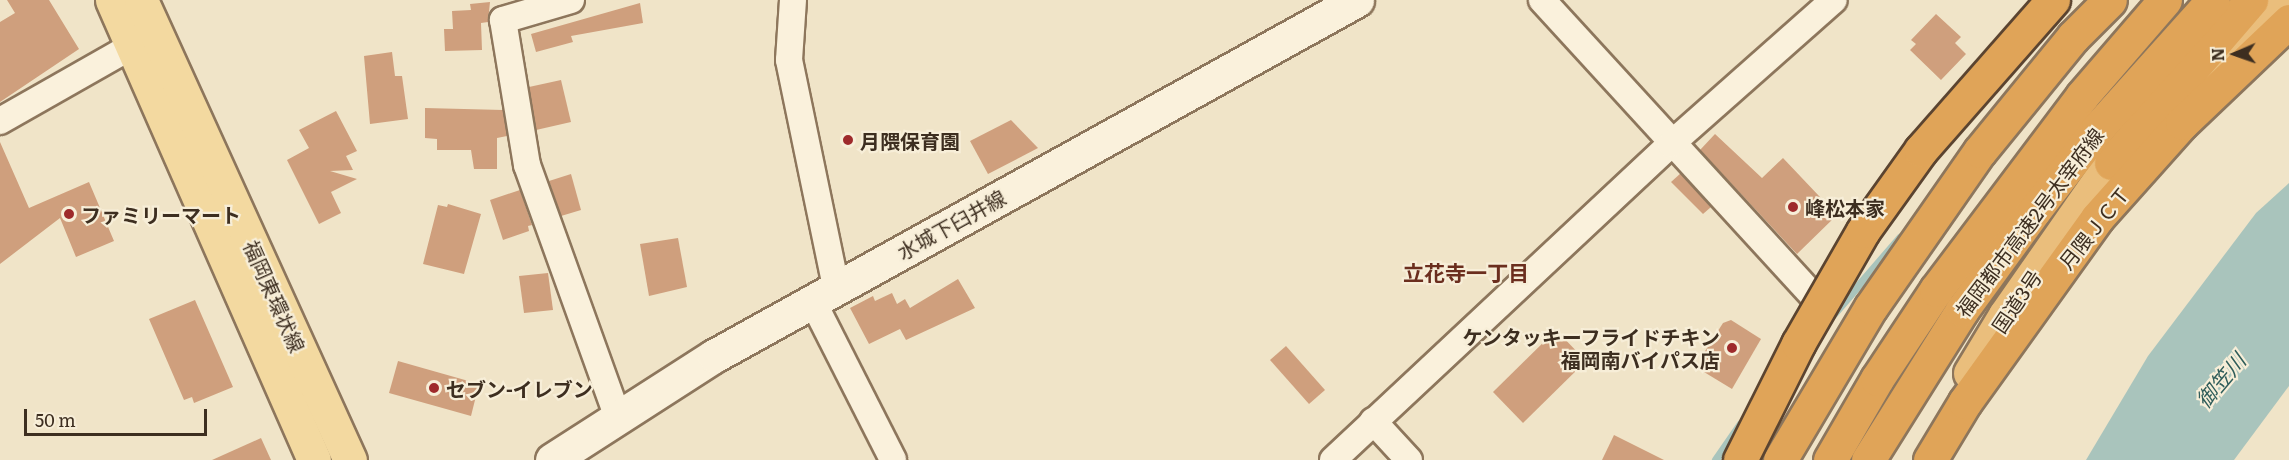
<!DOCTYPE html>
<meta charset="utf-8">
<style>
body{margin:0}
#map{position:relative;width:2289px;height:460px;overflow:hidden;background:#f0e4c8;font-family:Literata,"Noto Sans JP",serif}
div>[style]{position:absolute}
.water>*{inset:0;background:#a9c4bc}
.stream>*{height:8px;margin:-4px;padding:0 4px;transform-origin:4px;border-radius:4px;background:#a9c4bc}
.building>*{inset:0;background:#cf9f7d}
.roads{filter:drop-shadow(2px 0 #8d765c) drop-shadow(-2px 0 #8d765c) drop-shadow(0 2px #8d765c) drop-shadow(0 -2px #8d765c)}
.minor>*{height:26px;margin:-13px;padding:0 13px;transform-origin:13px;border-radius:13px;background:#faf1dc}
.secondary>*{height:33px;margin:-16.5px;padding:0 16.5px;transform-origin:16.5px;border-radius:16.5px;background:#faf1dc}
.primary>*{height:33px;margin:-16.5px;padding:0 16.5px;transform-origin:16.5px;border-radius:16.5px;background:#f3d9a0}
.trunk>*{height:33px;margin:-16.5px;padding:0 16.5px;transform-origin:16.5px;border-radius:16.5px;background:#eabe7c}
.motorway>*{height:33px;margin:-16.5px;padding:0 16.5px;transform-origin:16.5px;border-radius:16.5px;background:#e0a458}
.bridges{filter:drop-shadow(2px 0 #5b4430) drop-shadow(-2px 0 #5b4430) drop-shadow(0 2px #5b4430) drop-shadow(0 -2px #5b4430)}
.motorway-bridge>*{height:33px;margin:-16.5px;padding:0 16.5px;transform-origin:16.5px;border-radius:16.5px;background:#e0a458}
.dots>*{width:16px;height:16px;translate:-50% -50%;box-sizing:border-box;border:3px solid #f7eed8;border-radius:50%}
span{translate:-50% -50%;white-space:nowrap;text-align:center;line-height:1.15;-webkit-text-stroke:4.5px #f7eed8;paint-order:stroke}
.poi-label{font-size:20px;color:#3d2e20;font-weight:700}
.left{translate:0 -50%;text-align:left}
.right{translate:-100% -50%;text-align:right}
.street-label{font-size:20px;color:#3d2e20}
.neighbourhood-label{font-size:21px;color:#6b2e1e;font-weight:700}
.water-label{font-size:21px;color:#2f5d5a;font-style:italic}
.north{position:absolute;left:2205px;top:24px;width:60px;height:60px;-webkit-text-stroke:4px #f7eed8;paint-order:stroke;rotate:268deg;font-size:16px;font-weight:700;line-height:24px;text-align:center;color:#3d2e20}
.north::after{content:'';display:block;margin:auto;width:21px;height:27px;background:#3d2e20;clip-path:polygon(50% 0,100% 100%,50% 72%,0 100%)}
.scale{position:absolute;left:24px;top:409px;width:183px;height:27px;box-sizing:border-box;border:3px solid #3d2e20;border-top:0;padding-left:8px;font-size:18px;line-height:21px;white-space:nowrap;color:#3d2e20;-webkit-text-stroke:4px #f7eed8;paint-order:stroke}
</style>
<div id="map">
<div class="water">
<div style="clip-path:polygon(2289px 183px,2289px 386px,2234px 460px,2086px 460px,2148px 356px,2256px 213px)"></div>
</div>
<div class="stream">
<div style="left:1830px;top:319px;width:108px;rotate:-49.1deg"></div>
<div style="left:1716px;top:460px;width:44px;rotate:-55.2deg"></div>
</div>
<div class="building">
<div style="clip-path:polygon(7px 0,49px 0,79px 49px,0 102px,0 22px,15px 13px)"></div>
<div style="clip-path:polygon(490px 2px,488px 22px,481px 23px,482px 50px,445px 51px,444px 29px,453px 29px,452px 11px,471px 10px,470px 4px)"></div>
<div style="clip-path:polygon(640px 3px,643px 23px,571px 36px,573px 42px,536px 52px,531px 34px)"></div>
<div style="clip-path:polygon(1936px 14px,1961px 37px,1955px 43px,1966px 54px,1941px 80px,1910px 50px,1916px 44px,1911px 40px)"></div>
<div style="clip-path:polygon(392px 52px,395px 76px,402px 76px,408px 119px,370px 124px,364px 56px)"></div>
<div style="clip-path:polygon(561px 80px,571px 122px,536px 130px,529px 87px)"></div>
<div style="clip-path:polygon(425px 108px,503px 110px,507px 136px,497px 138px,497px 169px,474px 169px,471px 150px,437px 150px,437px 139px,425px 138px)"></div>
<div style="clip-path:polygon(336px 111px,357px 151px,346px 156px,353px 170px,330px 171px,357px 179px,331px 192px,341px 213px,319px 224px,287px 160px,309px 148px,299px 130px)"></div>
<div style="clip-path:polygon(1011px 120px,1038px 148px,988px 174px,970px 141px)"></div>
<div style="clip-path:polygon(1715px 134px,1762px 178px,1783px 158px,1837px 215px,1797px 254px,1700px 150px)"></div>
<div style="clip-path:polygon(0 142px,29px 208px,89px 182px,114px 241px,76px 257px,60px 218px,0 264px)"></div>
<div style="clip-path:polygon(1681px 173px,1711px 207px,1703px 214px,1671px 182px)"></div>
<div style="clip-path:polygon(571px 174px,581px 210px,561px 216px,549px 181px)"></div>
<div style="clip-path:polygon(520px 190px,532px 225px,528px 226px,529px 231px,503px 240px,490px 200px)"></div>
<div style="clip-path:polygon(448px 204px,481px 214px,464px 274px,423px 264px,438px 205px,447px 207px)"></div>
<div style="clip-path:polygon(678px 238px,687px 287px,649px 296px,640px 244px)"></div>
<div style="clip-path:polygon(548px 273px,553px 310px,524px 313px,519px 276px)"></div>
<div style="clip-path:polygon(958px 279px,975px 308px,906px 340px,900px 329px,869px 344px,850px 308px,873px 296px,875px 301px,892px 293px,897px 304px,905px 299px,910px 308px)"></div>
<div style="clip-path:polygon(195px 300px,233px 387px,194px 403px,192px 397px,184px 400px,149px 319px)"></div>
<div style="clip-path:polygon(1731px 320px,1761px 339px,1732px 389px,1704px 372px,1700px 359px,1723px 323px)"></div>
<div style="clip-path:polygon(1556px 330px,1586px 361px,1523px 423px,1493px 392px)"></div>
<div style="clip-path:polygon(1286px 346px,1325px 390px,1309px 404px,1270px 360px)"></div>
<div style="clip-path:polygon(398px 361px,479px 384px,471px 416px,389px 393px)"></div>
<div style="clip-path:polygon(1614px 435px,1664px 460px,1602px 460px)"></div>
<div style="clip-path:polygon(261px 438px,271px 460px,212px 460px)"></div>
</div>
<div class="roads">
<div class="minor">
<div style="left:571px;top:0;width:71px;rotate:163.6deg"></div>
<div style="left:503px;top:20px;width:147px;rotate:80.6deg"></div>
<div style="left:527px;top:165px;width:266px;rotate:70.2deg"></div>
<div style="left:793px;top:0;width:60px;rotate:93.8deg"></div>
<div style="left:789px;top:60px;width:232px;rotate:78.3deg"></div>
<div style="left:1542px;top:0;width:411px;rotate:47.5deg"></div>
<div style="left:0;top:121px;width:152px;rotate:-29.6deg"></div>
<div style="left:812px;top:300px;width:179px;rotate:63.1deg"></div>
<div style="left:1373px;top:421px;width:53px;rotate:47.3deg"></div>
<div style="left:1333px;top:460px;width:463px;rotate:-43.1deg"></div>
<div style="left:1671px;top:144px;width:217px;rotate:-41.5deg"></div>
</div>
<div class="secondary">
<div style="left:552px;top:460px;width:193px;rotate:-32.7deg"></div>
<div style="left:714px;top:356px;width:735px;rotate:-28.97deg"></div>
</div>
<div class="primary">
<div style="left:112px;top:0;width:502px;rotate:66.29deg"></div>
<div style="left:141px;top:0;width:505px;rotate:65.57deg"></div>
</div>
<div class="trunk">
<div style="left:2208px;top:70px;width:100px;rotate:-44.6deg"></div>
<div style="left:1970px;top:373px;width:68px;rotate:-58.9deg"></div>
<div style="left:2005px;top:315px;width:185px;rotate:-55.1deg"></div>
<div style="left:2111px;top:163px;width:29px;rotate:-44deg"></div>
</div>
<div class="motorway">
<div style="left:2111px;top:163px;width:215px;rotate:-49.3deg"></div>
<div style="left:1780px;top:460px;width:178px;rotate:-59.3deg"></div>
<div style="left:1871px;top:307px;width:190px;rotate:-55.1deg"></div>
<div style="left:1980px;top:151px;width:147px;rotate:-50.8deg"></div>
<div style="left:2073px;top:37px;width:52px;rotate:-45deg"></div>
<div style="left:1830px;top:460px;width:94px;rotate:-59.9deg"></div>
<div style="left:1877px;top:379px;width:107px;rotate:-56.5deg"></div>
<div style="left:1936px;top:290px;width:243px;rotate:-53deg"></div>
<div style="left:2082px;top:96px;width:127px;rotate:-49.2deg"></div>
<div style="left:1868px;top:460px;width:177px;rotate:-57.9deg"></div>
<div style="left:1962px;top:310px;width:122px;rotate:-54deg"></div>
<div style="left:2034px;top:211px;width:105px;rotate:-52.4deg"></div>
<div style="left:2098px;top:128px;width:172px;rotate:-48.1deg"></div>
<div style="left:1930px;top:460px;width:68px;rotate:-58.9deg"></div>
<div style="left:1965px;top:402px;width:226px;rotate:-54.3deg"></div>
<div style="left:2097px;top:218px;width:127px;rotate:-48.2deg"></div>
<div style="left:2182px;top:123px;width:148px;rotate:-43.6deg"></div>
</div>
</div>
<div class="bridges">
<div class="motorway-bridge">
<div style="left:1740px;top:460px;width:130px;rotate:-63.4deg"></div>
<div style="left:1798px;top:344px;width:130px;rotate:-60.1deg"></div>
<div style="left:1863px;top:231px;width:100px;rotate:-54.4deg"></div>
<div style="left:1921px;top:150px;width:200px;rotate:-48.7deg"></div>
</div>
</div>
<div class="dots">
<div style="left:848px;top:140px;background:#9e2a2b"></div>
<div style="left:1793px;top:207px;background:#9e2a2b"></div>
<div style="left:69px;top:214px;background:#9e2a2b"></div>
<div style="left:1732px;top:348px;background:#9e2a2b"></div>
<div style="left:434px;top:388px;background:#9e2a2b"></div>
</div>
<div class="poi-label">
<span class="left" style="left:860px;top:140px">月隈保育園</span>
<span class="left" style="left:1805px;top:207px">峰松本家</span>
<span class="left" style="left:81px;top:214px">ファミリーマート</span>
<span class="right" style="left:1720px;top:348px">ケンタッキーフライドチキン<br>福岡南バイパス店</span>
<span class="left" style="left:446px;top:388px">セブン-イレブン</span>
</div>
<div class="street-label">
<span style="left:2029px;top:222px;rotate:-53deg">福岡都市高速2号太宰府線</span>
<span style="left:951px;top:224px;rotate:-29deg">水城下臼井線</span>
<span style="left:2094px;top:227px;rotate:-51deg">月隈ＪＣＴ</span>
<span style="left:275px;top:296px;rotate:66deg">福岡東環状線</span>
<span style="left:2016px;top:301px;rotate:-56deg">国道3号</span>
</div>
<div class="neighbourhood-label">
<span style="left:1466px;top:272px">立花寺一丁目</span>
</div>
<div class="water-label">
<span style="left:2220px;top:380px;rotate:-50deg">御笠川</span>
</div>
<div class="north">N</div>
<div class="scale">50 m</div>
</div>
